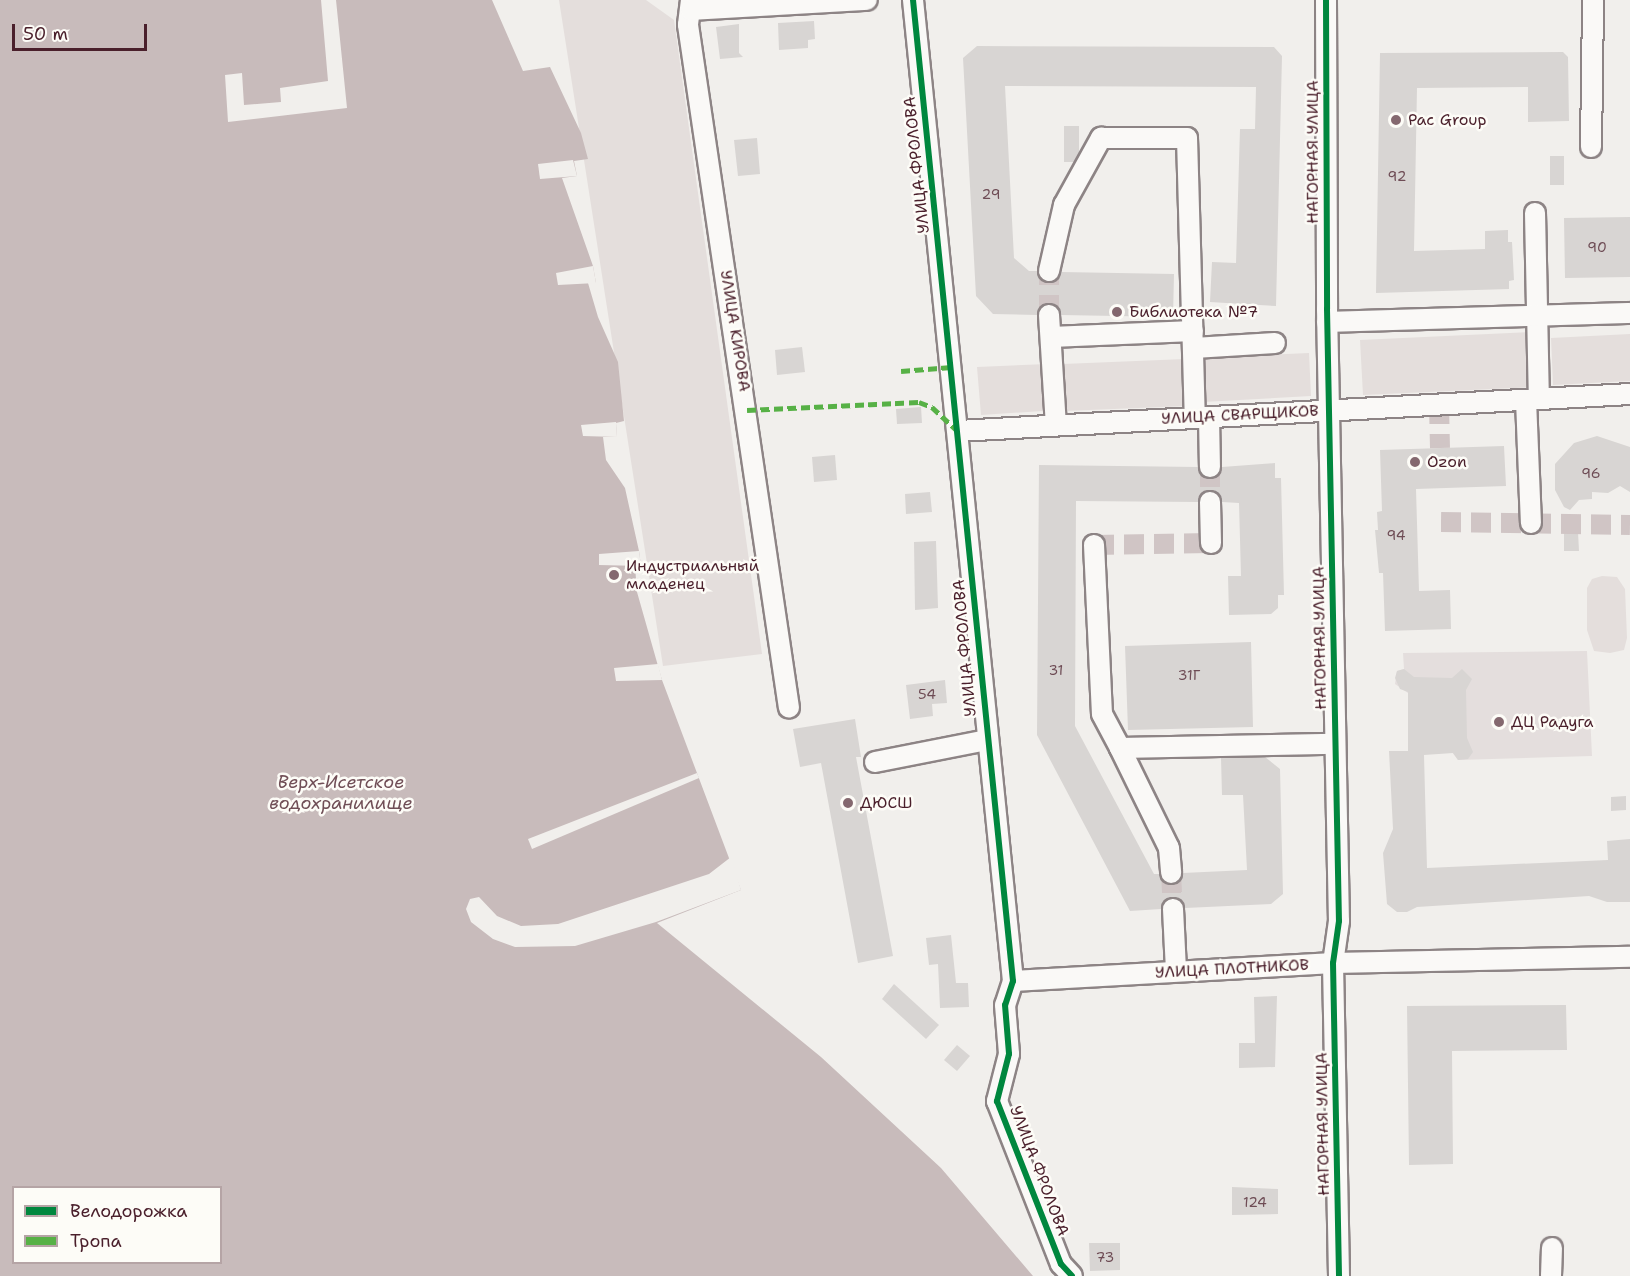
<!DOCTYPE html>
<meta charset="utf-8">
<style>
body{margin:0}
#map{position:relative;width:1630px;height:1276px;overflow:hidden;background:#f1efec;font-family:"Shantell Sans",sans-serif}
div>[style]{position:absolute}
.built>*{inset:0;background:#e4dedd}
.green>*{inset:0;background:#e4dedc}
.water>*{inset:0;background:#c8bbbb}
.pier>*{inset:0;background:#f1efec}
.building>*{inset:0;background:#d8d5d3}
.minor-tunnel>*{height:20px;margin-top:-10px;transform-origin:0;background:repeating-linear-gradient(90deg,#d0c5c5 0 20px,transparent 0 30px)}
.roads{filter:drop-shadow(2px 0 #8d8485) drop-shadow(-2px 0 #8d8485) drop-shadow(0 2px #8d8485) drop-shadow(0 -2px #8d8485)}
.minor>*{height:20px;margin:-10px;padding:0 10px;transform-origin:10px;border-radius:10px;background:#faf9f7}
.quiet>*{height:4.5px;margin-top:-2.25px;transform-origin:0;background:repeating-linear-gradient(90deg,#57b146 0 9px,transparent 0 13.5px)}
.cycleway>*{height:6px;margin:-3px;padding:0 3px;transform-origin:3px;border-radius:3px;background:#00873e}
.dots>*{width:16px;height:16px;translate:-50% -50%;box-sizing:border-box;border:3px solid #fdfcf7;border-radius:50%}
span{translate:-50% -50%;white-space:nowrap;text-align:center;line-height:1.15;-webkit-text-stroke:5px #fdfcf7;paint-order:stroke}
.number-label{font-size:14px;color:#6e4c55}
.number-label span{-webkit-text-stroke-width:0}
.poi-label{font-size:16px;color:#4a1f2b}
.left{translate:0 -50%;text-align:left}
.street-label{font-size:16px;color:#4a1f2b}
.water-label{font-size:18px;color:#704e56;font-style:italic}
.legend{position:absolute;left:12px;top:1186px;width:210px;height:78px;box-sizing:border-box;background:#fdfcf7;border:2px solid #b5a4a5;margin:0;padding:8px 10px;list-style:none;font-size:18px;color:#4a1f2b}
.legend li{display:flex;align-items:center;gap:12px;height:30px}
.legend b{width:30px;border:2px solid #b5a4a5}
.scale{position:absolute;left:12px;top:24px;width:135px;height:27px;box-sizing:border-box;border:3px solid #4a1f2b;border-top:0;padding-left:8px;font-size:18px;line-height:21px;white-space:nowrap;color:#4a1f2b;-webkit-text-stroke:4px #fdfcf7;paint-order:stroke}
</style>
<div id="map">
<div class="built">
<div style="clip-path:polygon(1587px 651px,1592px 756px,1458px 760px,1408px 693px,1395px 684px,1397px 671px,1404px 669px,1403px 653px)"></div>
</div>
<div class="green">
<div style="clip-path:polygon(559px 0,646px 0,674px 20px,762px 654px,663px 666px)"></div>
<div style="clip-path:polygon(1532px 332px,1535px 387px,1363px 395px,1360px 340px)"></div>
<div style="clip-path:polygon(1630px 334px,1630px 381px,1553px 385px,1551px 338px)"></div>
<div style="clip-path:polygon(1309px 353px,1311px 396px,1203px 402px,1201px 358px)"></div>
<div style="clip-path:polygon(1185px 359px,1187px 406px,1065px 411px,1063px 364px)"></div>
<div style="clip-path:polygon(1048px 364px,1050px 400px,1043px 411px,981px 415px,977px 367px)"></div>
<div style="clip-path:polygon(1602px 576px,1617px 577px,1625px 589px,1627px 638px,1624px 650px,1610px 653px,1594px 651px,1587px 630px,1587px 588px,1592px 579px)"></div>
</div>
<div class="water">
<div style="clip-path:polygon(evenodd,0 0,492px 0,523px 71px,550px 67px,581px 133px,588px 159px,574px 161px,577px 176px,562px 178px,593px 266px,596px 283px,588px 283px,598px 317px,618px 362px,624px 421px,616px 423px,617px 437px,603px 437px,606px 460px,625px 488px,639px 551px,641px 566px,635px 566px,637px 592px,662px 680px,741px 890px,657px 923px,821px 1057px,941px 1168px,1033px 1276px,0 1276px,0 0,14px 1188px,220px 1188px,220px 1262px,14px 1262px,14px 1188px)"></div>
</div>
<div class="pier">
<div style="clip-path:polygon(321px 0,336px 0,347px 108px,228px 122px,225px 75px,242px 73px,244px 105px,281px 102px,280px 88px,328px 81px)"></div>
<div style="clip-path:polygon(573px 160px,577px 176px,540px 179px,538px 164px)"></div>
<div style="clip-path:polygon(593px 266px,596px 283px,558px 285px,556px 273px)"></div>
<div style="clip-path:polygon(616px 422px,617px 437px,583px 436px,581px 425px)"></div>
<div style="clip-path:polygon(639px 551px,641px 566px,599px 565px,599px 554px)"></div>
<div style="clip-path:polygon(658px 664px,662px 680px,616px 681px,614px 668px)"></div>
<div style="clip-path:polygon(697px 773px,699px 778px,532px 849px,528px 839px)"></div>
<div style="clip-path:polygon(731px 857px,741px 890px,656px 922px,575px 946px,515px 947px,493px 939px,471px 922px,466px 909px,470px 899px,479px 897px,497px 916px,521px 926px,558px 924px,709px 874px)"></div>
</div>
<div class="building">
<div style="clip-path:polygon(814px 21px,815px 39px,808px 40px,808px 48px,779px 50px,778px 23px)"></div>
<div style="clip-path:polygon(739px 24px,739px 53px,743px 57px,720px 59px,716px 27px)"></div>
<div style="clip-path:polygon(977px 46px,1274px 47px,1282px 56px,1276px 306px,1210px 302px,1212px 262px,1236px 263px,1240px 129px,1255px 129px,1256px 87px,1005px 86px,1014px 258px,1029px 271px,1037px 271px,1047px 283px,1057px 280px,1061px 272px,1174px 274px,1173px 317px,1061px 315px,1059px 308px,1049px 303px,1042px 305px,1037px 315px,993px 314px,976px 296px,963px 58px)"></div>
<div style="clip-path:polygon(1563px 52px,1568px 57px,1569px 121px,1528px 122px,1528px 87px,1417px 88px,1414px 251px,1485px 249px,1485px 231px,1508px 230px,1508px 242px,1512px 242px,1514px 280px,1509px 281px,1509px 289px,1376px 293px,1380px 53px)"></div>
<div style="clip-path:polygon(1064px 126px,1079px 126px,1079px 153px,1074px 162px,1064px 162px)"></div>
<div style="clip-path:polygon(757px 138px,760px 174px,738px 176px,734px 140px)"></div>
<div style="clip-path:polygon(1550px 156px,1564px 156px,1564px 185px,1550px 185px)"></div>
<div style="clip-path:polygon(1630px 217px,1630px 277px,1565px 278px,1564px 218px)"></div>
<div style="clip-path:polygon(802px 347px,805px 372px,777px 375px,775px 350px)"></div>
<div style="clip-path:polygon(921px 407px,922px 423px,897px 424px,896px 409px)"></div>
<div style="clip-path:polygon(1597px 436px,1630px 447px,1630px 492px,1620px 486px,1608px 493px,1592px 492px,1592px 499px,1579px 500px,1570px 510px,1564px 507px,1555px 490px,1555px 464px,1574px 443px)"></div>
<div style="clip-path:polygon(1504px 446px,1506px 486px,1416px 489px,1419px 591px,1450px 590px,1451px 629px,1385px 631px,1383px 573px,1379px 573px,1375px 530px,1378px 530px,1377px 512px,1382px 511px,1380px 450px)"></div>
<div style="clip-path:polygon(835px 455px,837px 480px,814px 482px,812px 457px)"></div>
<div style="clip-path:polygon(1275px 463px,1275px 478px,1281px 478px,1284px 595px,1278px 595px,1278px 608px,1271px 614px,1229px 615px,1228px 576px,1241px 576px,1239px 503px,1222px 502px,1220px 495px,1210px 490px,1203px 492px,1198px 502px,1076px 501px,1075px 726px,1154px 874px,1159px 874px,1162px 880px,1171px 885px,1178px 882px,1183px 873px,1247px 870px,1243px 795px,1222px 795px,1221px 758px,1265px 757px,1280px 769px,1283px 894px,1271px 904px,1185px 908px,1173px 897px,1166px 899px,1161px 909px,1130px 911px,1037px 735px,1039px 465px,1198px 467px,1200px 474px,1210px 479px,1217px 477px,1222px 467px)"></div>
<div style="clip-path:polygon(930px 492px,932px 512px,906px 514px,905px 494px)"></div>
<div style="clip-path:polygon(1578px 532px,1579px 551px,1564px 551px,1564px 533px)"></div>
<div style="clip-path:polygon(936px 541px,938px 608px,915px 610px,914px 542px)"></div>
<div style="clip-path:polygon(1251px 642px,1253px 727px,1128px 730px,1125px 646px)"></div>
<div style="clip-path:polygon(1404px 669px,1414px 677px,1452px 678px,1462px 669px,1472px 679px,1466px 690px,1467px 738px,1473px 752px,1468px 759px,1458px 760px,1453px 753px,1424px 755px,1427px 868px,1608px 860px,1607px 841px,1630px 839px,1630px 902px,1607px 902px,1589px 896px,1417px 907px,1407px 912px,1397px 912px,1387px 904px,1383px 853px,1393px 829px,1389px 751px,1408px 751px,1408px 692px,1400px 689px,1395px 678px,1397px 671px)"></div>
<div style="clip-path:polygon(945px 680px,947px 703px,932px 704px,933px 716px,910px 719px,906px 685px)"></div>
<div style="clip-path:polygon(855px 719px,861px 757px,856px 757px,893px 956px,858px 963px,821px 763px,800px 767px,793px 729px)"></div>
<div style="clip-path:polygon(1626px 796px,1626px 810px,1611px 811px,1611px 797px)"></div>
<div style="clip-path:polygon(951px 935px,956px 983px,968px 983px,969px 1007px,940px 1008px,938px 964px,929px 965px,926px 938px)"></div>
<div style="clip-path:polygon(894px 984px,939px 1025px,926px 1039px,882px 999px)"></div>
<div style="clip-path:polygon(1277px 996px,1275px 1067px,1239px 1068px,1239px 1043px,1255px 1043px,1254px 997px)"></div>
<div style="clip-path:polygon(1566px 1005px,1567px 1050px,1452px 1051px,1453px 1164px,1409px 1165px,1407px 1006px)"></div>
<div style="clip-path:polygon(957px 1045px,970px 1056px,957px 1071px,944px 1060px)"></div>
<div style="clip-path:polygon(1232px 1187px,1278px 1189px,1278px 1214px,1232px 1215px)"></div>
<div style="clip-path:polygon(1089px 1243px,1120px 1243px,1120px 1270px,1090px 1271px)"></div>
</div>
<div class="minor-tunnel">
<div style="left:1049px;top:315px;width:44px;rotate:-90deg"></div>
<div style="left:1439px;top:404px;width:44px;rotate:88.7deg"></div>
<div style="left:1210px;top:467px;width:35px;rotate:90deg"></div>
<div style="left:1441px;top:522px;width:189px;rotate:0.9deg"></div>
<div style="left:1094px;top:545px;width:117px;rotate:-1deg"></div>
<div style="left:1171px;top:873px;width:36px;rotate:87deg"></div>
</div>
<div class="roads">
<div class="minor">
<div style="left:691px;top:0;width:25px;rotate:97deg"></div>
<div style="left:688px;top:25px;width:690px;rotate:81.59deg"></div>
<div style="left:913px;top:0;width:986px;rotate:84.18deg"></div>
<div style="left:1013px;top:981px;width:25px;rotate:108deg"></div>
<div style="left:1005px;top:1005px;width:49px;rotate:85.3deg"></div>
<div style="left:1009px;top:1054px;width:49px;rotate:104.3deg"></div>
<div style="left:997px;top:1101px;width:175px;rotate:68.6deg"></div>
<div style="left:1061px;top:1264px;width:16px;rotate:47deg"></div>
<div style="left:1326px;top:0;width:309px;rotate:89.8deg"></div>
<div style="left:1327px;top:309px;width:612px;rotate:88.88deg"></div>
<div style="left:1339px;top:921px;width:42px;rotate:98.1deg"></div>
<div style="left:1333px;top:963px;width:313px;rotate:88.9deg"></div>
<div style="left:691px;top:10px;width:176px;rotate:-3.3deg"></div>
<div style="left:1591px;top:147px;width:147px;rotate:-89.2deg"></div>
<div style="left:1535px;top:213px;width:186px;rotate:88.8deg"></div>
<div style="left:1049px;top:271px;width:68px;rotate:-77.2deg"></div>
<div style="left:1064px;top:205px;width:77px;rotate:-61.1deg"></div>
<div style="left:1101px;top:138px;width:86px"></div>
<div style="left:1187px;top:138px;width:280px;rotate:88.4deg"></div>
<div style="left:1049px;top:315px;width:110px;rotate:86.4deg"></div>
<div style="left:1327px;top:322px;width:303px;rotate:-1.7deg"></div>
<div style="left:1051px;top:337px;width:142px;rotate:-2.4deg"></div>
<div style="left:1194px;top:348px;width:81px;rotate:-3.5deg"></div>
<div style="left:1526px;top:400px;width:123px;rotate:87.7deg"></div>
<div style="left:1209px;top:417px;width:50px;rotate:88.9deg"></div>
<div style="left:958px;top:431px;width:673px;rotate:-3.15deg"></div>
<div style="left:1210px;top:502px;width:41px;rotate:88.6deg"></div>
<div style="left:1094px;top:545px;width:169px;rotate:87.3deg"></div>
<div style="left:1102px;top:714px;width:38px;rotate:62deg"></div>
<div style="left:1120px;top:748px;width:215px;rotate:-1.1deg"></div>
<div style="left:1120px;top:748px;width:111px;rotate:63.9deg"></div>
<div style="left:1169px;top:848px;width:25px;rotate:85deg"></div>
<div style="left:875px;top:762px;width:114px;rotate:-11.1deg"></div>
<div style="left:1173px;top:909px;width:62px;rotate:87.2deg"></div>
<div style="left:1013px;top:981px;width:321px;rotate:-3.2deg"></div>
<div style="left:1333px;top:963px;width:297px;rotate:-1.2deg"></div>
<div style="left:1551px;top:1276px;width:28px;rotate:-88deg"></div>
</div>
</div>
<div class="quiet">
<div style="left:901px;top:371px;width:51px;rotate:-4.5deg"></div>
<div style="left:747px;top:410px;width:172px;rotate:-2.7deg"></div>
<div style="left:919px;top:402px;width:14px;rotate:21deg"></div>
<div style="left:932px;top:407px;width:33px;rotate:43deg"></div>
</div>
<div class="cycleway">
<div style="left:913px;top:0;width:986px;rotate:84.18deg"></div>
<div style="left:1013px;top:981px;width:25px;rotate:108deg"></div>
<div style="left:1005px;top:1005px;width:49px;rotate:85.3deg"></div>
<div style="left:1009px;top:1054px;width:49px;rotate:104.3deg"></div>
<div style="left:997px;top:1101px;width:175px;rotate:68.6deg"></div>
<div style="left:1061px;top:1264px;width:16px;rotate:47deg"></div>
<div style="left:1326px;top:0;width:309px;rotate:89.8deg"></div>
<div style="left:1327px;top:309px;width:612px;rotate:88.88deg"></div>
<div style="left:1339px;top:921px;width:42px;rotate:98.1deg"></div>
<div style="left:1333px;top:963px;width:313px;rotate:88.9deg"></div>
</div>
<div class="dots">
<div style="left:1396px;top:120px;background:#84686f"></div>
<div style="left:1117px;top:312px;background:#84686f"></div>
<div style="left:1415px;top:462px;background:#84686f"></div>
<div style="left:614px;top:575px;background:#84686f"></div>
<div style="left:1499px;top:722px;background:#84686f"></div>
<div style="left:848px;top:803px;background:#84686f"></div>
</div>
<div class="number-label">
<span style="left:1397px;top:176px">92</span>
<span style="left:991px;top:194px">29</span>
<span style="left:1597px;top:247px">90</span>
<span style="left:1591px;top:473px">96</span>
<span style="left:1396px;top:535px">94</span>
<span style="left:1056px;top:670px">31</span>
<span style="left:1189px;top:675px">31Г</span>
<span style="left:927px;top:694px">54</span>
<span style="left:1255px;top:1202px">124</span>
<span style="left:1105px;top:1257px">73</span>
</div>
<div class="poi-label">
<span class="left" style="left:1408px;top:120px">Pac Group</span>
<span class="left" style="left:1129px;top:312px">Библиотека №7</span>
<span class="left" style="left:1427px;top:462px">Ozon</span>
<span class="left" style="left:626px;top:575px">Индустриальный<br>младенец</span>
<span class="left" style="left:1511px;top:722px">ДЦ Радуга</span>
<span class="left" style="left:860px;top:803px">ДЮСШ</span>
</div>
<div class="street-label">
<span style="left:1313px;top:152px;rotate:-90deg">НАГОРНАЯ УЛИЦА</span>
<span style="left:917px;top:165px;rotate:-96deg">УЛИЦА ФРОЛОВА</span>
<span style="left:735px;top:331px;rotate:81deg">УЛИЦА КИРОВА</span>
<span style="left:1240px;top:415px;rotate:-3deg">УЛИЦА СВАРЩИКОВ</span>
<span style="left:1320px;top:638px;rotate:-91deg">НАГОРНАЯ УЛИЦА</span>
<span style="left:965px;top:648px;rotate:-95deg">УЛИЦА ФРОЛОВА</span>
<span style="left:1232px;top:969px;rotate:-3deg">УЛИЦА ПЛОТНИКОВ</span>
<span style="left:1323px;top:1124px;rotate:-91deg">НАГОРНАЯ УЛИЦА</span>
<span style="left:1039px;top:1171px;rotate:69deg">УЛИЦА ФРОЛОВА</span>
</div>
<div class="water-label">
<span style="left:341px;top:793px">Верх-Исетское<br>водохранилище</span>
</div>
<ul class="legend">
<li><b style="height:8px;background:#00873e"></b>Велодорожка</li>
<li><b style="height:8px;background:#57b146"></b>Тропа</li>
</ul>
<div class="scale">50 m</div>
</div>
